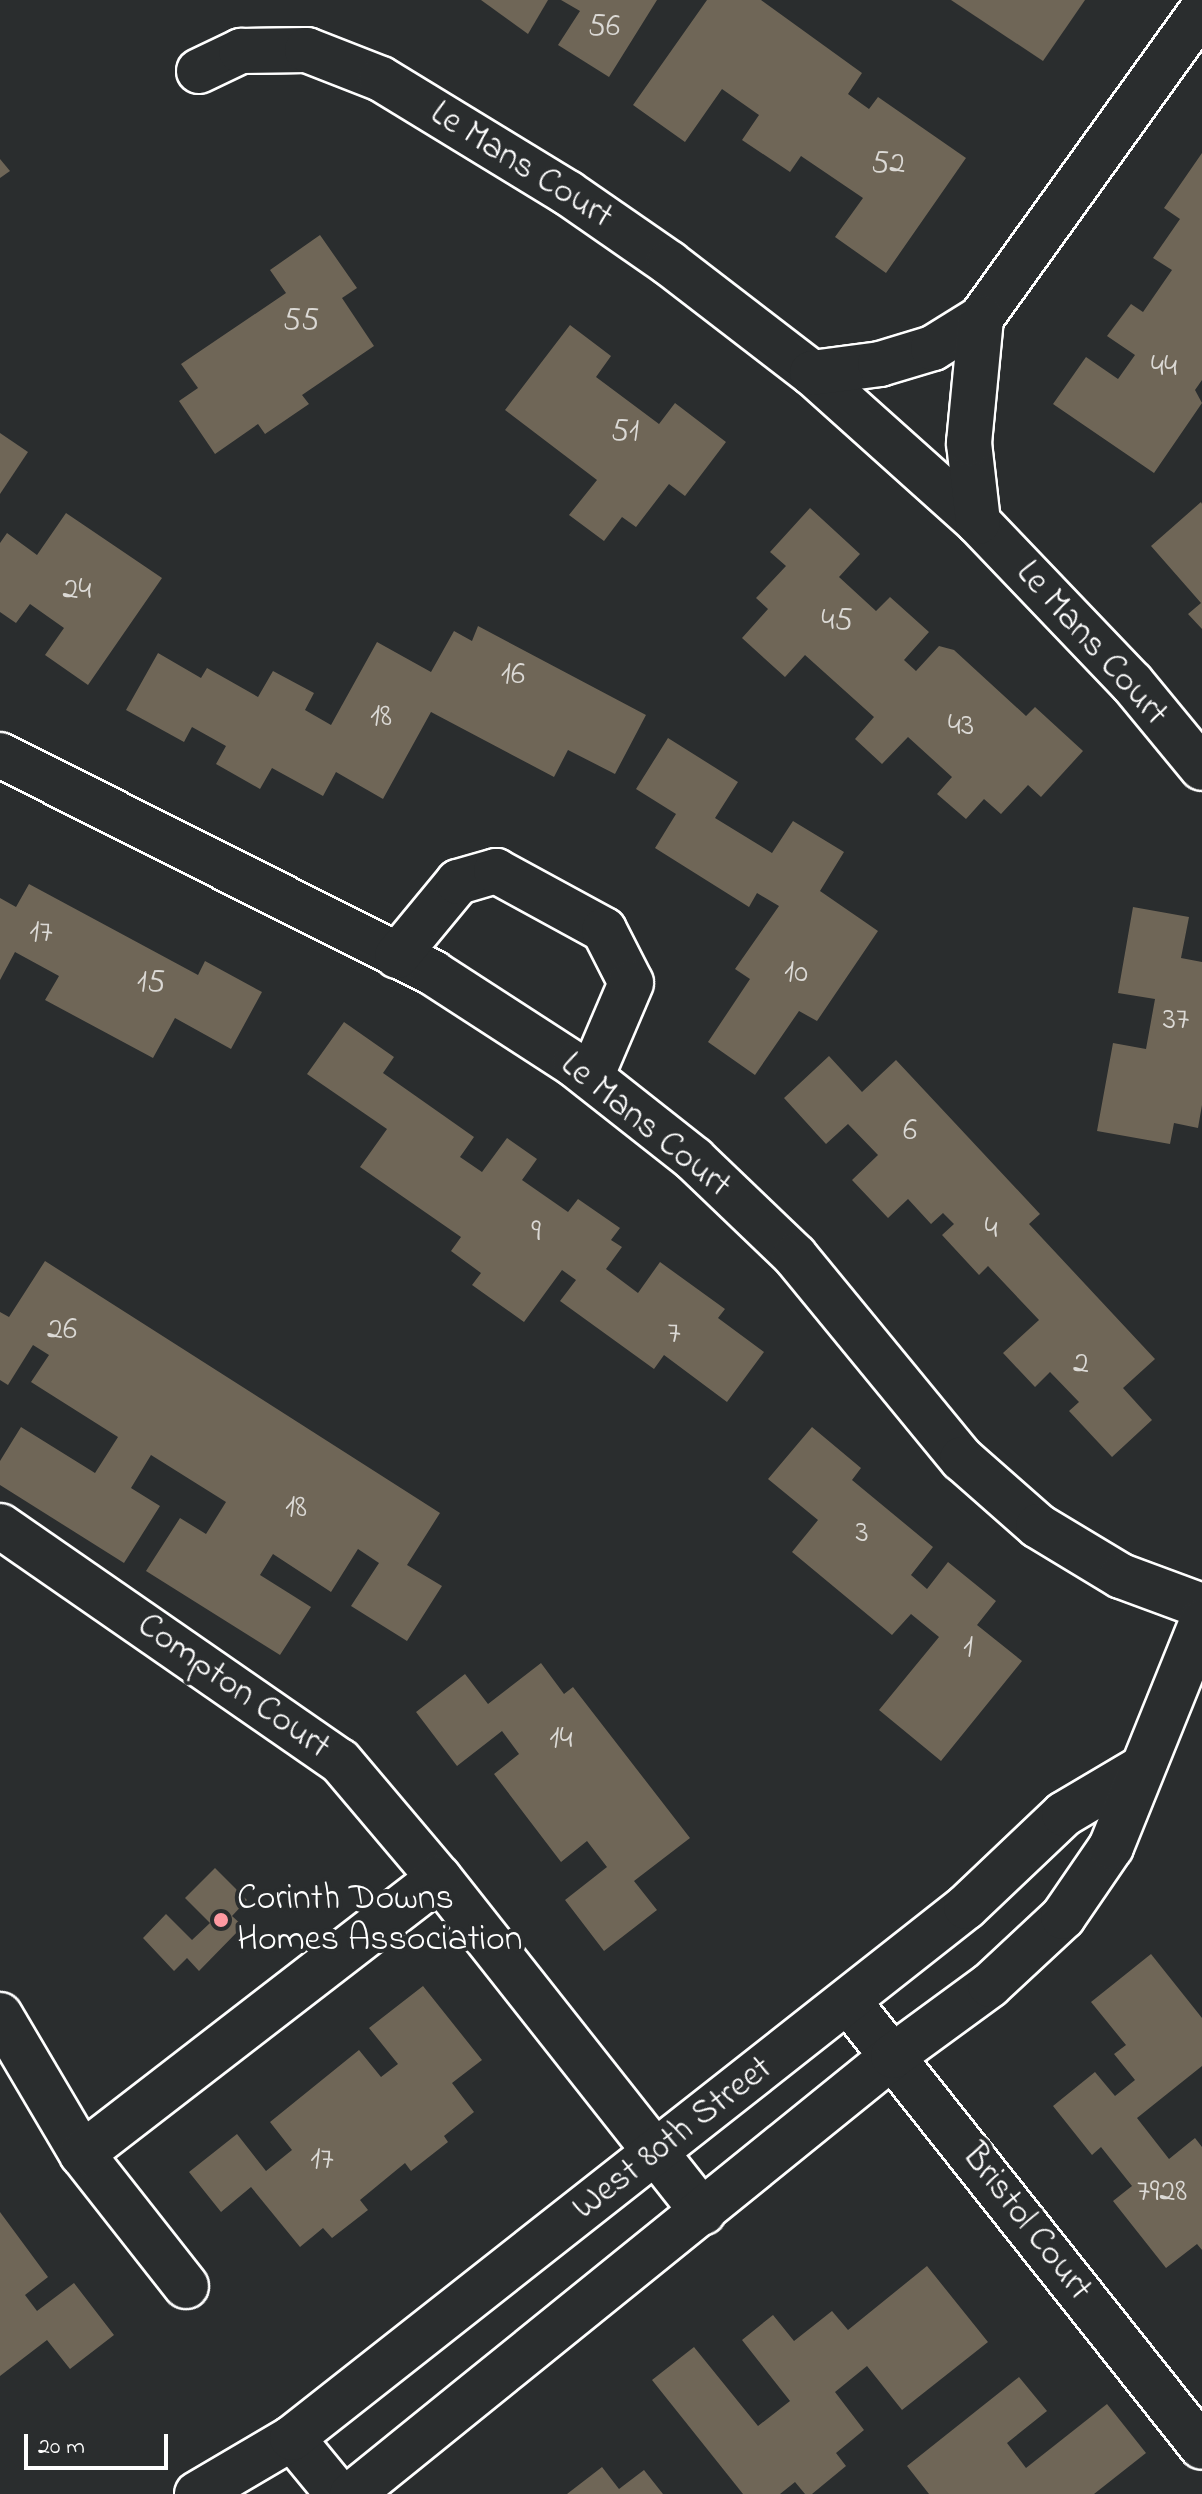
<!DOCTYPE html>
<style>
body{margin:0}
#map{position:relative;width:1202px;height:2494px;overflow:hidden;background:#2a2d2e;font-family:"Indie Flower",sans-serif}
div>[style]{position:absolute}
.building>*{inset:0;background:#6f6657}
.roads{filter:drop-shadow(2px 0 #fff) drop-shadow(-2px 0 #fff) drop-shadow(0 2px #fff) drop-shadow(0 -2px #fff)}
.minor>*{height:44px;margin:-22px;padding:0 22px;transform-origin:22px;border-radius:22px;background:#2a2d2e}
.dots>*{width:22px;height:22px;translate:-50% -50%;box-sizing:border-box;border:4px solid #2a2d2e;border-radius:50%}
span{translate:-50% -50%;white-space:nowrap;text-align:center;line-height:1.15;-webkit-text-stroke:8px #2a2d2e;paint-order:stroke}
.number-label{font-size:32px;color:#dbd9d5}
.number-label span{-webkit-text-stroke-width:0}
.street-label{font-size:36px;color:#fff}
.poi-label{font-size:36px;color:#fff}
.left{translate:0 -50%;text-align:left}
.scale{position:absolute;left:24px;top:2434px;width:144px;height:36px;box-sizing:border-box;border:4px solid #fff;border-top:0;padding-left:10px;font-size:24px;line-height:28px;white-space:nowrap;color:#fff;-webkit-text-stroke:6px #2a2d2e;paint-order:stroke}
</style>
<div id="map">
<div class="building">
<div style="clip-path:polygon(481px 0,548px 0,528px 34px)"></div>
<div style="clip-path:polygon(561px 0,657px 0,609px 77px,558px 45px,580px 11px)"></div>
<div style="clip-path:polygon(707px 0,761px 0,862px 73px,848px 94px,869px 109px,878px 97px,966px 158px,886px 273px,835px 237px,863px 198px,801px 156px,790px 172px,742px 140px,759px 115px,722px 89px,685px 142px,633px 105px)"></div>
<div style="clip-path:polygon(951px 0,1085px 0,1043px 61px)"></div>
<div style="clip-path:polygon(1202px 153px,1202px 380px,1195px 390px,1202px 403px,1154px 473px,1053px 404px,1086px 357px,1118px 379px,1135px 355px,1107px 336px,1131px 304px,1143px 312px,1172px 270px,1153px 258px,1180px 219px,1164px 208px)"></div>
<div style="clip-path:polygon(0 159px,10px 171px,0 178px)"></div>
<div style="clip-path:polygon(320px 235px,357px 288px,342px 298px,374px 346px,302px 395px,309px 404px,265px 434px,258px 424px,215px 454px,179px 401px,198px 388px,181px 364px,286px 293px,270px 270px)"></div>
<div style="clip-path:polygon(570px 325px,611px 356px,596px 377px,659px 424px,675px 403px,726px 442px,685px 496px,669px 484px,636px 527px,622px 517px,604px 541px,569px 515px,597px 480px,505px 410px)"></div>
<div style="clip-path:polygon(0 433px,28px 452px,0 494px)"></div>
<div style="clip-path:polygon(1201px 502px,1202px 504px,1202px 629px,1188px 614px,1201px 603px,1151px 546px)"></div>
<div style="clip-path:polygon(810px 508px,860px 554px,839px 577px,876px 611px,890px 597px,929px 632px,904px 660px,916px 671px,939px 646px,954px 650px,1026px 716px,1035px 707px,1083px 751px,1041px 797px,1028px 785px,1001px 814px,984px 799px,966px 819px,937px 794px,952px 777px,908px 737px,882px 764px,855px 739px,874px 717px,805px 655px,785px 677px,742px 638px,768px 609px,756px 598px,786px 566px,770px 552px)"></div>
<div style="clip-path:polygon(66px 513px,162px 578px,88px 685px,45px 655px,64px 628px,30px 604px,16px 623px,0 612px,0 543px,7px 533px,37px 555px)"></div>
<div style="clip-path:polygon(478px 626px,646px 715px,615px 774px,568px 750px,554px 777px,431px 712px,383px 799px,336px 772px,323px 796px,272px 768px,260px 789px,216px 764px,226px 746px,192px 727px,184px 742px,126px 710px,158px 653px,201px 678px,207px 668px,258px 697px,273px 671px,314px 693px,305px 710px,331px 725px,377px 642px,431px 672px,454px 631px,472px 641px)"></div>
<div style="clip-path:polygon(668px 738px,738px 782px,715px 818px,772px 853px,793px 821px,844px 852px,820px 891px,878px 931px,817px 1021px,799px 1011px,755px 1075px,708px 1042px,750px 979px,735px 969px,779px 906px,757px 893px,749px 907px,655px 848px,676px 814px,636px 789px)"></div>
<div style="clip-path:polygon(29px 884px,198px 975px,205px 961px,262px 992px,231px 1049px,175px 1018px,153px 1058px,45px 1000px,59px 976px,15px 952px,0 980px,0 898px,16px 907px)"></div>
<div style="clip-path:polygon(1133px 907px,1189px 917px,1181px 958px,1202px 962px,1202px 1105px,1198px 1128px,1174px 1123px,1170px 1144px,1097px 1131px,1113px 1043px,1146px 1049px,1155px 999px,1118px 993px)"></div>
<div style="clip-path:polygon(344px 1022px,394px 1057px,383px 1073px,474px 1137px,460px 1157px,482px 1172px,507px 1138px,537px 1159px,522px 1180px,568px 1212px,578px 1199px,620px 1228px,611px 1240px,622px 1247px,606px 1269px,638px 1293px,660px 1262px,725px 1309px,718px 1318px,764px 1352px,727px 1402px,664px 1355px,654px 1369px,560px 1301px,576px 1280px,562px 1270px,524px 1322px,472px 1285px,481px 1273px,451px 1251px,461px 1237px,360px 1167px,387px 1129px,307px 1074px)"></div>
<div style="clip-path:polygon(829px 1056px,862px 1092px,896px 1060px,1040px 1214px,1029px 1224px,1155px 1359px,1123px 1388px,1152px 1420px,1112px 1457px,1069px 1411px,1079px 1402px,1050px 1372px,1035px 1387px,1003px 1353px,1039px 1320px,988px 1266px,979px 1275px,942px 1235px,954px 1224px,943px 1213px,931px 1224px,908px 1199px,888px 1218px,852px 1180px,878px 1155px,848px 1124px,826px 1144px,784px 1098px)"></div>
<div style="clip-path:polygon(45px 1261px,440px 1513px,407px 1565px,442px 1586px,407px 1641px,351px 1606px,379px 1563px,358px 1549px,331px 1592px,273px 1554px,260px 1575px,311px 1607px,280px 1655px,146px 1571px,180px 1518px,206px 1534px,226px 1502px,151px 1455px,131px 1488px,160px 1506px,124px 1563px,0 1485px,0 1461px,21px 1427px,95px 1473px,118px 1437px,31px 1382px,49px 1355px,33px 1345px,8px 1385px,0 1380px,0 1312px,9px 1317px)"></div>
<div style="clip-path:polygon(812px 1427px,861px 1468px,852px 1480px,933px 1547px,911px 1575px,927px 1589px,948px 1562px,996px 1601px,977px 1625px,1022px 1661px,941px 1761px,879px 1710px,939px 1637px,911px 1614px,892px 1635px,792px 1552px,818px 1520px,768px 1479px)"></div>
<div style="clip-path:polygon(541px 1663px,564px 1694px,573px 1687px,690px 1838px,634px 1881px,657px 1910px,604px 1951px,565px 1900px,607px 1867px,587px 1841px,561px 1862px,494px 1774px,519px 1754px,502px 1731px,457px 1766px,416px 1712px,465px 1674px,488px 1704px)"></div>
<div style="clip-path:polygon(215px 1868px,247px 1900px,232px 1916px,243px 1926px,199px 1971px,187px 1958px,174px 1971px,143px 1938px,166px 1914px,192px 1940px,210px 1923px,185px 1898px)"></div>
<div style="clip-path:polygon(1151px 1954px,1202px 2018px,1202px 2066px,1137px 2118px,1169px 2159px,1195px 2138px,1202px 2147px,1202px 2250px,1197px 2244px,1166px 2268px,1113px 2201px,1132px 2186px,1101px 2147px,1092px 2155px,1053px 2106px,1095px 2072px,1115px 2096px,1135px 2080px,1114px 2054px,1126px 2045px,1091px 2002px)"></div>
<div style="clip-path:polygon(423px 1986px,482px 2060px,452px 2083px,474px 2112px,444px 2136px,448px 2142px,411px 2171px,405px 2163px,360px 2200px,368px 2210px,332px 2238px,323px 2228px,300px 2247px,251px 2187px,221px 2212px,189px 2172px,237px 2134px,266px 2171px,292px 2150px,270px 2122px,359px 2050px,381px 2077px,398px 2064px,369px 2028px)"></div>
<div style="clip-path:polygon(0 2212px,48px 2277px,25px 2295px,37px 2311px,74px 2283px,114px 2335px,70px 2369px,47px 2340px,0 2376px)"></div>
<div style="clip-path:polygon(927px 2266px,988px 2342px,902px 2410px,867px 2366px,835px 2392px,864px 2430px,836px 2453px,846px 2466px,812px 2494px,805px 2494px,795px 2482px,780px 2494px,743px 2494px,652px 2380px,694px 2347px,758px 2426px,790px 2401px,742px 2340px,773px 2315px,794px 2341px,832px 2311px,848px 2330px)"></div>
<div style="clip-path:polygon(1019px 2377px,1047px 2411px,1007px 2443px,1026px 2468px,1107px 2404px,1146px 2453px,1094px 2494px,929px 2494px,907px 2466px)"></div>
<div style="clip-path:polygon(602px 2467px,619px 2489px,644px 2470px,663px 2494px,567px 2494px)"></div>
</div>
<div class="roads">
<div class="minor">
<div style="left:199px;top:71px;width:47px;rotate:-25.5deg"></div>
<div style="left:241px;top:51px;width:66px;rotate:-0.9deg"></div>
<div style="left:307px;top:50px;width:79px;rotate:21.4deg"></div>
<div style="left:381px;top:79px;width:219px;rotate:31.4deg"></div>
<div style="left:568px;top:193px;width:123px;rotate:34.7deg"></div>
<div style="left:669px;top:263px;width:180px;rotate:37.6deg"></div>
<div style="left:812px;top:373px;width:223px;rotate:41.9deg"></div>
<div style="left:978px;top:522px;width:223px;rotate:46.3deg"></div>
<div style="left:1132px;top:683px;width:110px;rotate:50.5deg"></div>
<div style="left:812px;top:373px;width:69px;rotate:-7.5deg"></div>
<div style="left:880px;top:364px;width:55px;rotate:-16.8deg"></div>
<div style="left:933px;top:348px;width:57px;rotate:-32deg"></div>
<div style="left:981px;top:318px;width:378px;rotate:-54.3deg"></div>
<div style="left:978px;top:522px;width:80px;rotate:-96.5deg"></div>
<div style="left:969px;top:443px;width:126px;rotate:-84.5deg"></div>
<div style="left:0;top:755px;width:485px;rotate:26.7deg"></div>
<div style="left:433px;top:973px;width:169px;rotate:32.9deg"></div>
<div style="left:575px;top:1065px;width:152px;rotate:38.3deg"></div>
<div style="left:694px;top:1159px;width:140px;rotate:43.8deg"></div>
<div style="left:795px;top:1256px;width:263px;rotate:50.6deg"></div>
<div style="left:962px;top:1459px;width:101px;rotate:41.4deg"></div>
<div style="left:1038px;top:1526px;width:97px;rotate:31.1deg"></div>
<div style="left:1121px;top:1576px;width:86px;rotate:20.3deg"></div>
<div style="left:397px;top:956px;width:96px;rotate:-50.5deg"></div>
<div style="left:458px;top:882px;width:40px;rotate:-16deg"></div>
<div style="left:496px;top:871px;width:123px;rotate:28.6deg"></div>
<div style="left:604px;top:930px;width:59px;rotate:63deg"></div>
<div style="left:631px;top:983px;width:102px;rotate:113.1deg"></div>
<div style="left:0;top:1526px;width:413px;rotate:34.7deg"></div>
<div style="left:340px;top:1761px;width:153px;rotate:49.8deg"></div>
<div style="left:439px;top:1878px;width:426px;rotate:51.7deg"></div>
<div style="left:848px;top:2001px;width:569px;rotate:51.56deg"></div>
<div style="left:0;top:2015px;width:161px;rotate:59.5deg"></div>
<div style="left:186px;top:2286px;width:168px;rotate:-128.2deg"></div>
<div style="left:82px;top:2154px;width:451px;rotate:-37.7deg"></div>
<div style="left:292px;top:2438px;width:72px;rotate:50.6deg"></div>
<div style="left:197px;top:2494px;width:110px;rotate:-30.5deg"></div>
<div style="left:292px;top:2438px;width:858px;rotate:-38.23deg"></div>
<div style="left:966px;top:1907px;width:135px;rotate:-43.5deg"></div>
<div style="left:1064px;top:1814px;width:86px;rotate:-30.7deg"></div>
<div style="left:352px;top:2494px;width:696px;rotate:-38.99deg"></div>
<div style="left:893px;top:2056px;width:120px;rotate:-36.2deg"></div>
<div style="left:990px;top:1985px;width:100px;rotate:-43deg"></div>
<div style="left:1063px;top:1917px;width:85px;rotate:-55.6deg"></div>
<div style="left:1111px;top:1847px;width:243px;rotate:-68deg"></div>
</div>
</div>
<div class="dots">
<div style="left:221px;top:1920px;background:#ff9aa2"></div>
</div>
<div class="number-label">
<span style="left:604px;top:28px">56</span>
<span style="left:888px;top:165px">52</span>
<span style="left:301px;top:322px">55</span>
<span style="left:1164px;top:368px">44</span>
<span style="left:625px;top:433px">51</span>
<span style="left:77px;top:591px">24</span>
<span style="left:837px;top:622px">45</span>
<span style="left:513px;top:676px">16</span>
<span style="left:381px;top:718px">18</span>
<span style="left:961px;top:727px">43</span>
<span style="left:41px;top:934px">17</span>
<span style="left:796px;top:974px">10</span>
<span style="left:151px;top:984px">15</span>
<span style="left:1176px;top:1021px">37</span>
<span style="left:910px;top:1132px">6</span>
<span style="left:991px;top:1230px">4</span>
<span style="left:536px;top:1233px">9</span>
<span style="left:62px;top:1331px">26</span>
<span style="left:674px;top:1335px">7</span>
<span style="left:1081px;top:1365px">2</span>
<span style="left:296px;top:1509px">18</span>
<span style="left:862px;top:1534px">3</span>
<span style="left:968px;top:1649px">1</span>
<span style="left:561px;top:1740px">14</span>
<span style="left:322px;top:2161px">17</span>
<span style="left:1162px;top:2193px">7928</span>
</div>
<div class="street-label">
<span style="left:521px;top:166px;rotate:32deg">Le Mans Court</span>
<span style="left:1091px;top:644px;rotate:48deg">Le Mans Court</span>
<span style="left:645px;top:1126px;rotate:39deg">Le Mans Court</span>
<span style="left:233px;top:1687px;rotate:35deg">Compton Court</span>
<span style="left:673px;top:2139px;rotate:-38deg">West 80th Street</span>
<span style="left:1026px;top:2223px;rotate:52deg">Bristol Court</span>
</div>
<div class="poi-label">
<span class="left" style="left:237px;top:1920px">Corinth Downs<br>Homes Association</span>
</div>
<div class="scale">20 m</div>
</div>
